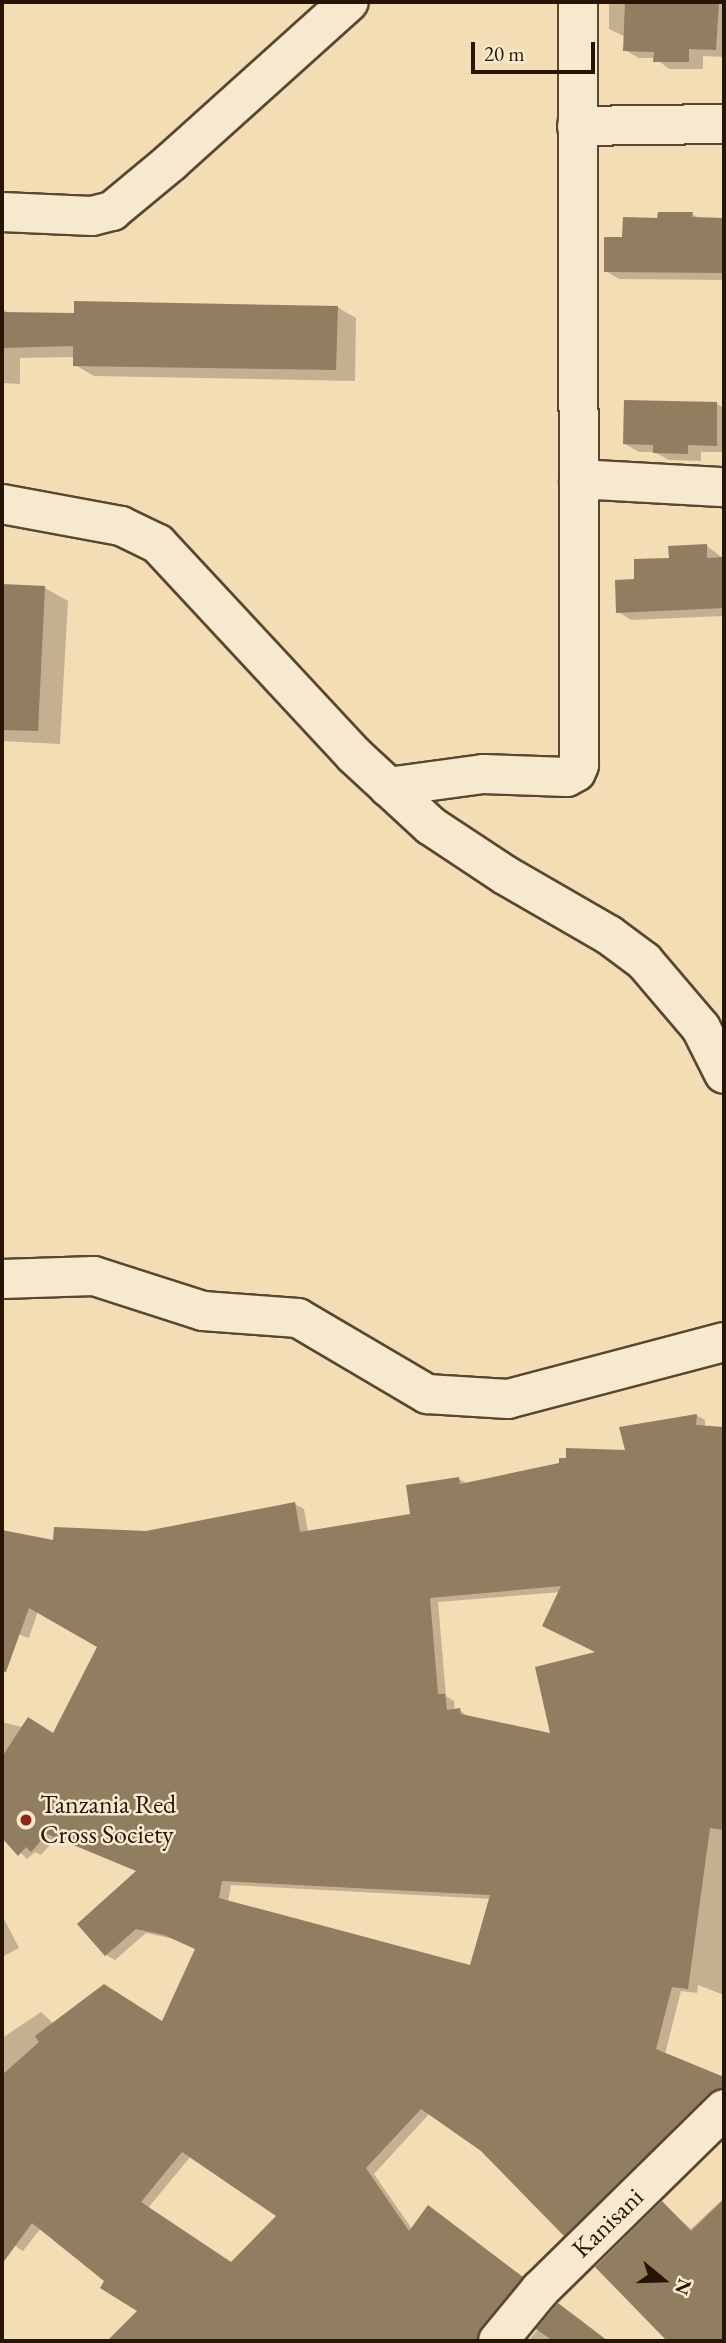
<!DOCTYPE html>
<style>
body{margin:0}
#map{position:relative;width:726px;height:2343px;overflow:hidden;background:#f3ddb4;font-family:"EB Garamond",serif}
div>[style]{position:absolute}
.shadow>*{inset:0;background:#0003}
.building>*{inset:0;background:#917d60}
.roads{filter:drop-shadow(2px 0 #594731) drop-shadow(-2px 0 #594731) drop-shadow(0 2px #594731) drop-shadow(0 -2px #594731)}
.minor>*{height:38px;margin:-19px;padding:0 19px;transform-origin:19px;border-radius:19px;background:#f7e9ce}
.dots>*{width:19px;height:19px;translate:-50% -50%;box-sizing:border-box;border:4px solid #f7e9ce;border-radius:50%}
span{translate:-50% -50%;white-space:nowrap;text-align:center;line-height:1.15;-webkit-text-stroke:5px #f7e9ce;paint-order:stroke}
.poi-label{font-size:26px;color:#261505}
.left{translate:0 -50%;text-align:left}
.street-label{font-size:26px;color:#261505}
.frame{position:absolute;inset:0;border:4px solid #261505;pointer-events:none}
.north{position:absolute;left:628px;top:2245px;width:70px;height:70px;-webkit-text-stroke:5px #f7e9ce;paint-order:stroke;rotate:109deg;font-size:19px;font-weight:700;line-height:28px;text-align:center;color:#261505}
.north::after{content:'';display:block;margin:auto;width:24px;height:32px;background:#261505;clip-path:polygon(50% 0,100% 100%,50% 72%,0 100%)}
.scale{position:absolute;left:471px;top:42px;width:124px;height:32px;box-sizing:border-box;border:4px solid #261505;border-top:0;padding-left:9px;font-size:21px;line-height:24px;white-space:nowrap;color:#261505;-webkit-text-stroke:5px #f7e9ce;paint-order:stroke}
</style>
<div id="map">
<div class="shadow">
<div style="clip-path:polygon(609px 2px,724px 2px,724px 57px,703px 56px,703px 69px,669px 69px,655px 58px,639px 58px,625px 50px,626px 37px,609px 29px)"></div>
<div style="clip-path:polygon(692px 214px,701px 219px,724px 219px,724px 280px,619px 279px,606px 271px,624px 239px,659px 219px)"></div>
<div style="clip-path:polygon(337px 307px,356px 318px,355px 381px,94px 376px,75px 365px,75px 357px,20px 358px,20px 384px,2px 383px,2px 309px,11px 314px,76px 315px)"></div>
<div style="clip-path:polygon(717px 404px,724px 408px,724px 452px,701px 452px,701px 461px,669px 460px,654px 452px,639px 452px,625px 444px)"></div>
<div style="clip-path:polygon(707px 546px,724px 559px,724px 616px,631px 620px,618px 612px,636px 581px)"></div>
<div style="clip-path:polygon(2px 585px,45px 588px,68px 601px,60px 744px,2px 741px)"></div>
<div style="clip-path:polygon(evenodd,696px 1415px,705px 1420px,705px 1427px,724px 1429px,724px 1995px,698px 1985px,697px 1993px,681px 1991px,665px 2054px,720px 2079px,724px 2082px,724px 2094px,574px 2240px,565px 2234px,482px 2150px,430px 2113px,374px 2174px,412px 2229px,429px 2207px,517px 2273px,482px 2341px,110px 2341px,140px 2310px,41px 2228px,23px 2251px,2px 2237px,2px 2038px,41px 2012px,54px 2024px,163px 2023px,197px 1950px,174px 1939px,146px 1933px,115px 1960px,106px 1955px,80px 1924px,138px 1871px,57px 1837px,41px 1855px,35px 1852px,27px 1859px,2px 1835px,2px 1722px,54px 1735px,99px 1646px,38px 1611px,29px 1638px,9px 1631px,2px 1648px,2px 1532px,55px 1543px,146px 1533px,295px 1504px,304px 1509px,308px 1532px,412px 1515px,459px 1479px,468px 1484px,627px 1452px,696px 1415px,561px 1592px,599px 1653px,552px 1736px,469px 1718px,460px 1710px,455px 1711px,454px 1701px,446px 1696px,438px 1602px,561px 1592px,696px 1415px,231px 1885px,491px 1899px,472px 1967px,228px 1902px,231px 1885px,696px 1415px,191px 2156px,279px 2215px,232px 2264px,148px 2208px,191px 2156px)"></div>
<div style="clip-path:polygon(2px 1915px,19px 1948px,2px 1957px)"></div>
<div style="clip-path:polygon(724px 2198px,724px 2341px,670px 2341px,597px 2267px,662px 2203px,691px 2229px)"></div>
<div style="clip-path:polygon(558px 2306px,567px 2311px,607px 2341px,528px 2341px)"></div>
</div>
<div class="building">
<div style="clip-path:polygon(625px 2px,719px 2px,716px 50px,689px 49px,689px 62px,653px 62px,654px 52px,623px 51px)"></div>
<div style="clip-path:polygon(658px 212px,693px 212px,692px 217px,724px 218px,724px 273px,604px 272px,604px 237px,622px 237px,623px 217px,657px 218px)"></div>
<div style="clip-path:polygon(74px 301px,338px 306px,336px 370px,73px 366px,73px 346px,2px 348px,2px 312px,74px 313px)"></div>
<div style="clip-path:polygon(624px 400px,717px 402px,717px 446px,688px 445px,688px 454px,653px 453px,653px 445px,623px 444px)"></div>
<div style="clip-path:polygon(707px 544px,707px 558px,724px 557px,724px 608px,616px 613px,615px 580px,634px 579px,634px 559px,669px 558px,668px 546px)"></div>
<div style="clip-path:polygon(2px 584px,45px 586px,38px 731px,2px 730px)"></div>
<div style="clip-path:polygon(evenodd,697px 1414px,696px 1425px,724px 1427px,724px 1830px,710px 1828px,688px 1989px,672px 1987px,656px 2049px,724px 2077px,724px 2088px,709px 2093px,564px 2236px,481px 2151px,421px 2109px,366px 2168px,409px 2231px,428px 2205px,523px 2277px,481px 2327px,477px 2341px,107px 2341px,137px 2311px,100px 2288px,104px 2281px,32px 2223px,2px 2264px,2px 2075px,39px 2042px,35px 2036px,104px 1984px,162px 2021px,195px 1949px,164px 1935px,136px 1929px,105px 1956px,77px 1924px,136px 1871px,47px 1834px,31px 1852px,26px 1847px,18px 1856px,2px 1838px,2px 1757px,28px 1717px,53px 1733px,97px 1647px,29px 1608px,6px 1672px,2px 1671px,2px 1530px,53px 1540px,54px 1527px,146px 1531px,295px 1502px,300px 1532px,410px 1514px,406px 1485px,459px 1477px,460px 1484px,559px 1463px,559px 1458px,566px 1458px,566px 1448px,625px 1450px,619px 1427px,697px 1414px,561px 1586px,542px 1626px,595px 1652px,535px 1667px,550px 1733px,461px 1714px,460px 1708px,447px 1710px,445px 1694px,438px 1694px,430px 1598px,561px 1586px,697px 1414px,222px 1881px,490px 1895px,470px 1965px,219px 1898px,222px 1881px,697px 1414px,182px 2152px,276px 2216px,231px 2262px,141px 2202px,182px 2152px)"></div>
<div style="clip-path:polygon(724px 2199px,724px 2341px,667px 2341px,595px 2267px,662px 2201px,691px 2231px)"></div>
<div style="clip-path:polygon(558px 2303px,608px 2341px,553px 2341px,536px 2329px)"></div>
</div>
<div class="roads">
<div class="minor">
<div style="left:577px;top:126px;width:147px;rotate:-0.8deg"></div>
<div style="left:2px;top:212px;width:90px;rotate:2.5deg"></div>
<div style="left:92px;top:216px;width:21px;rotate:-14deg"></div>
<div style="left:112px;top:211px;width:77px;rotate:-39.7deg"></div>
<div style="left:171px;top:162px;width:239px;rotate:-42deg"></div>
<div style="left:579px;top:479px;width:145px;rotate:3.2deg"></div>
<div style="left:2px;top:504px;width:121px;rotate:10.5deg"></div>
<div style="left:121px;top:526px;width:41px;rotate:25.9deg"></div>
<div style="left:158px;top:544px;width:288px;rotate:47.1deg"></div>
<div style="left:354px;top:755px;width:105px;rotate:42.7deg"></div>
<div style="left:431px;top:826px;width:89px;rotate:33.5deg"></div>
<div style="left:505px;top:875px;width:120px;rotate:30deg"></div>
<div style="left:609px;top:935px;width:44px;rotate:36.6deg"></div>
<div style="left:644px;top:961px;width:88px;rotate:49.6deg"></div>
<div style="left:701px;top:1028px;width:51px;rotate:63.4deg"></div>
<div style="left:388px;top:787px;width:96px;rotate:-7.8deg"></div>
<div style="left:483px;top:774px;width:84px;rotate:2deg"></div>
<div style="left:567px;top:777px;width:10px;rotate:-29deg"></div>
<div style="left:576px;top:772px;width:8px;rotate:-67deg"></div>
<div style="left:579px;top:765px;width:763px;rotate:-90.08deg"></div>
<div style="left:2px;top:1279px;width:92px;rotate:-1.9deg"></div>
<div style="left:94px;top:1276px;width:114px;rotate:17.8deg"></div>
<div style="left:203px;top:1311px;width:95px;rotate:4.2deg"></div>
<div style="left:298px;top:1318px;width:150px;rotate:30.5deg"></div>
<div style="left:427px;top:1394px;width:81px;rotate:3.5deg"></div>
<div style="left:508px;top:1399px;width:223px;rotate:-14.8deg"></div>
<div style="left:498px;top:2341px;width:66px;rotate:-50.5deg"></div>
<div style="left:540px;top:2290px;width:258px;rotate:-44.5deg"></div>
</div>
</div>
<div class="dots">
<div style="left:26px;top:1820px;background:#8f2418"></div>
</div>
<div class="poi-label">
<span class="left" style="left:40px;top:1820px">Tanzania Red<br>Cross Society</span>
</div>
<div class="street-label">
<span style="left:608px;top:2223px;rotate:-44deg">Kanisani</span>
</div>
<div class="frame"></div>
<div class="north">N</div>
<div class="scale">20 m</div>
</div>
